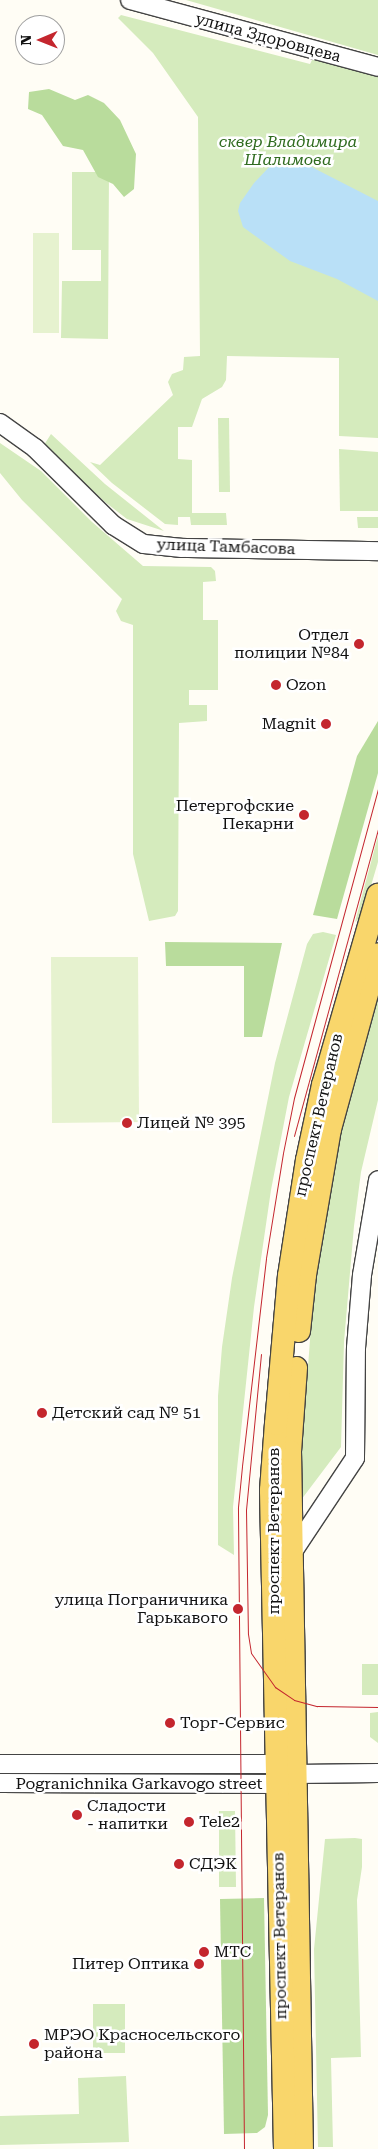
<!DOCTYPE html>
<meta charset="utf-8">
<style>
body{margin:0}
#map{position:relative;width:378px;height:2149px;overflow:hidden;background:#fffdf5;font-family:"Roboto Serif",serif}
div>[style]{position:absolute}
.green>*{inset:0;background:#d5ebbd}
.forest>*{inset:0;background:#b9dc9c}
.pitch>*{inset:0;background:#e6f2cf}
.water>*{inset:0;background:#b9e0f7}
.roads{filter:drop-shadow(1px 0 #444) drop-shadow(-1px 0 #444) drop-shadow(0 1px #444) drop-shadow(0 -1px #444)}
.minor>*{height:18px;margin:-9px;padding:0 9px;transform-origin:9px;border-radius:9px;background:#fff}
.major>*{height:22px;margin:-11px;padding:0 11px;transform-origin:11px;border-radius:11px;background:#f9d66b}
.tram>*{height:1px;margin:-0.5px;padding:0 0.5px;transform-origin:0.5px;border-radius:0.5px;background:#c4262e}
.dots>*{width:14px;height:14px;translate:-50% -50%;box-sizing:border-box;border:2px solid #fff;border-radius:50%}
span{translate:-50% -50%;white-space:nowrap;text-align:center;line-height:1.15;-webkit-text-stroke:5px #fff;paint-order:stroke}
.street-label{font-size:16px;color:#111}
.park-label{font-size:16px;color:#2f6b1f;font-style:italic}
.poi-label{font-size:16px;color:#111}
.right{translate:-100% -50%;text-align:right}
.left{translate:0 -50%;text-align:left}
.north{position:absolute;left:15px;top:15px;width:50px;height:50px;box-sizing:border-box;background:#fff;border:1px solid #a0a0a0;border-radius:50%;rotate:269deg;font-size:14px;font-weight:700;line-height:20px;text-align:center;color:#111}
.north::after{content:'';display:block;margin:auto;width:18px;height:22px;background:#c4262e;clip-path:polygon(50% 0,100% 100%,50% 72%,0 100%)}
</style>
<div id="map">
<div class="green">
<div style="clip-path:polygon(187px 0,378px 0,378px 55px,186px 0)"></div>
<div style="clip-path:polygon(121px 15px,310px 64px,313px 58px,378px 76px,378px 438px,339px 436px,339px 358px,227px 356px,226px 380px,222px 387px,202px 399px,192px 427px,178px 427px,178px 459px,192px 460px,192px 513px,226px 513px,227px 525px,191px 525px,190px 517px,178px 517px,178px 525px,165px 524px,112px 483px,90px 462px,100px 465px,173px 395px,168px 382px,172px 374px,183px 370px,184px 357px,200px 356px,198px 117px,153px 53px,118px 18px)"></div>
<div style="clip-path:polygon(72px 172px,109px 172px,108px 339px,61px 338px,62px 281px,101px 281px,101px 250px,72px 250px)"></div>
<div style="clip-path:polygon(218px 418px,229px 418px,230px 492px,219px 492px)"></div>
<div style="clip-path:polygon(51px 434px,105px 484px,164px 531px,127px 519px,105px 502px,44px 445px)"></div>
<div style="clip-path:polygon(0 443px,41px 471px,92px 522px,143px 566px,211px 567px,215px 571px,216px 581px,203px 582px,203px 620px,218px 620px,218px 690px,189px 690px,189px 705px,207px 705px,207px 721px,179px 723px,178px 911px,175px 916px,149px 921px,133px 854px,133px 625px,121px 621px,116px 611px,122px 599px,22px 500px,0 473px)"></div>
<div style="clip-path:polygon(339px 449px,378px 452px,378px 511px,340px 511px)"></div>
<div style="clip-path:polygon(357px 517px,378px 517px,378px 528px,358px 528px)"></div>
<div style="clip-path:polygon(378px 836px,378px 862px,362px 916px,355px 922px)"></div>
<div style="clip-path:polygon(323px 932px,336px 935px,289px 1097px,271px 1190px,254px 1307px,233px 1507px,234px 1555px,218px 1545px,218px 1396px,222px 1347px,232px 1278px,275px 1063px,307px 944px,313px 934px)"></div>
<div style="clip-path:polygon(378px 986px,378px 1100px,361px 1172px,354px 1226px,344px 1342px,341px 1447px,298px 1504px,315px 1271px,343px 1104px)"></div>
<div style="clip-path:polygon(362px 1664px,378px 1664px,378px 1695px,362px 1695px)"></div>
<div style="clip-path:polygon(378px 1712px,378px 1743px,370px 1737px,370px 1713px)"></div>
<div style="clip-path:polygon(219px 1811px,235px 1811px,236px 1887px,219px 1887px)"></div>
<div style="clip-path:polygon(355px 1838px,362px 1839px,362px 1867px,357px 1900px,361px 2057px,331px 2058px,333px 2147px,318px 2147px,314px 1949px,325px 1839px)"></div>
<div style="clip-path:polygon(93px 2004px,125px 2004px,125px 2053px,93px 2053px)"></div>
<div style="clip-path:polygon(126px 2076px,129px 2142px,0 2145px,0 2116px,79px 2114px,78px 2078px)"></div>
</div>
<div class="forest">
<div style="clip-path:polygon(49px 89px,75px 100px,88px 95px,104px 103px,120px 120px,136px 154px,134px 189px,124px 197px,113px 184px,98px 177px,83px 150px,63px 146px,42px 115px,28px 109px,29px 92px)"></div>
<div style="clip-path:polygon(378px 721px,378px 773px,337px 919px,313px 915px,357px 756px)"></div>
<div style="clip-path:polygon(165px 942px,282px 943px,262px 1037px,244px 1037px,244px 966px,166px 966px)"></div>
<div style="clip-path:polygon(264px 1898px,268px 2115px,265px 2127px,257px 2133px,224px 2134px,220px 1899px)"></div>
</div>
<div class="pitch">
<div style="clip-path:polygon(33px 233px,59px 233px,59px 333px,33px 333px)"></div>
<div style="clip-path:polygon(51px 957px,138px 957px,139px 1122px,52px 1123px)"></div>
</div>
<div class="water">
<div style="clip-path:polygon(296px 159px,378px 201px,378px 301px,337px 279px,290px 261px,243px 227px,238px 211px,240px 203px,254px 183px,273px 163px)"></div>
</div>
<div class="roads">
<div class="minor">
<div style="left:130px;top:0;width:257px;rotate:15.1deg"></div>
<div style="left:0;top:423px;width:43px;rotate:35.5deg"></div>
<div style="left:35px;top:448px;width:110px;rotate:44.6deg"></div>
<div style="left:113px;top:525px;width:36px;rotate:32deg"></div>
<div style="left:144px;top:544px;width:38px;rotate:6deg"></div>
<div style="left:182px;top:548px;width:196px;rotate:0.9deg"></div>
<div style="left:292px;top:1553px;width:114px;rotate:-56.4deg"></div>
<div style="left:355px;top:1458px;width:110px;rotate:-89.5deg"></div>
<div style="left:356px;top:1348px;width:73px;rotate:-85.3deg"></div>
<div style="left:362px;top:1275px;width:96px;rotate:-80.4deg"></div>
<div style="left:0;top:1764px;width:277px"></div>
<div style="left:277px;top:1764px;width:21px;rotate:29deg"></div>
<div style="left:295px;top:1774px;width:83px;rotate:-0.7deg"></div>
<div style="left:0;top:1783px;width:277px;rotate:0.2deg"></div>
<div style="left:277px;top:1784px;width:13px;rotate:-29deg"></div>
</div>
<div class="major">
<div style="left:299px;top:1331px;width:56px;rotate:-83.9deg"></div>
<div style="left:305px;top:1275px;width:148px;rotate:-80.3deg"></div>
<div style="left:330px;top:1129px;width:181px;rotate:-74.7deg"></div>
<div style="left:296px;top:1368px;width:83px;rotate:94.1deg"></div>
<div style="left:290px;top:1451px;width:698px;rotate:89.02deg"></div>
<div style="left:285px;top:2149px;width:659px;rotate:-91.22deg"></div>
<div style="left:271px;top:1490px;width:66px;rotate:-85.7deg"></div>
<div style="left:276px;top:1424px;width:149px;rotate:-85deg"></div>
<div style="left:289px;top:1276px;width:117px;rotate:-81.2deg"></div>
<div style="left:307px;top:1160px;width:77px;rotate:-78deg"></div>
<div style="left:323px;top:1085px;width:198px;rotate:-73.9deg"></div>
</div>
</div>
<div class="tram">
<div style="left:294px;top:1136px;width:319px;rotate:-74.7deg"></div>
<div style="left:261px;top:1354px;width:157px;rotate:95.5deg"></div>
<div style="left:246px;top:1510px;width:124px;rotate:89.1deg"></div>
<div style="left:248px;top:1634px;width:19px;rotate:81deg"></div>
<div style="left:251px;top:1653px;width:42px;rotate:54.8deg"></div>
<div style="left:275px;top:1687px;width:23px;rotate:34deg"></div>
<div style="left:294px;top:1700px;width:24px;rotate:15deg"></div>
<div style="left:317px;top:1706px;width:61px;rotate:0.9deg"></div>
<div style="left:244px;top:2149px;width:642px;rotate:-90.54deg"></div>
<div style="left:238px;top:1507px;width:41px;rotate:-84.4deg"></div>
<div style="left:242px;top:1466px;width:209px;rotate:-83.4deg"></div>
<div style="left:266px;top:1258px;width:106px;rotate:-80.8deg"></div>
<div style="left:283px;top:1153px;width:56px;rotate:-78.7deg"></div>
<div style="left:294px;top:1098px;width:320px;rotate:-74.8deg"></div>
</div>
<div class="dots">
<div style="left:359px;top:644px;background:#c4262e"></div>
<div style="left:276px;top:685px;background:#c4262e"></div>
<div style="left:326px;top:724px;background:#c4262e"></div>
<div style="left:304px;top:815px;background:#c4262e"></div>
<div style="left:127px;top:1123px;background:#c4262e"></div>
<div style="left:42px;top:1413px;background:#c4262e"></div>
<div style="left:238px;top:1609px;background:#c4262e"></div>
<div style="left:170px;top:1723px;background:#c4262e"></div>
<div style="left:77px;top:1815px;background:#c4262e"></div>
<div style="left:189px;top:1822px;background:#c4262e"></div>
<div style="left:179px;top:1864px;background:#c4262e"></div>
<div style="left:204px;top:1952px;background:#c4262e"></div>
<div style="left:199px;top:1964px;background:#c4262e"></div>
<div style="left:34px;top:2044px;background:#c4262e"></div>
</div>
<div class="street-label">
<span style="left:268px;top:38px;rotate:15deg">улица Здоровцева</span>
<span style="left:226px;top:547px;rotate:2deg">улица Тамбасова</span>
<span style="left:319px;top:1115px;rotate:-77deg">проспект Ветеранов</span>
<span style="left:274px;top:1531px;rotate:-90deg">проспект Ветеранов</span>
<span style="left:139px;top:1784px">Pogranichnika Garkavogo street</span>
<span style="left:280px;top:1936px;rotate:-91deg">проспект Ветеранов</span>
</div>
<div class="park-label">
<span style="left:288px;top:151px">сквер Владимира<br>Шалимова</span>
</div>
<div class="poi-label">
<span class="right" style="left:349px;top:644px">Отдел<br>полиции №84</span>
<span class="left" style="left:286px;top:685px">Ozon</span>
<span class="right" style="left:316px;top:724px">Magnit</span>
<span class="right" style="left:294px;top:815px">Петергофские<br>Пекарни</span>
<span class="left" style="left:137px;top:1123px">Лицей № 395</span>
<span class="left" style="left:52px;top:1413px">Детский сад № 51</span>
<span class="right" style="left:228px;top:1609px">улица Пограничника<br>Гарькавого</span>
<span class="left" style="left:180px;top:1723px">Торг-Сервис</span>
<span class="left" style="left:87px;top:1815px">Сладости<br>- напитки</span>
<span class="left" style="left:199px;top:1822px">Tele2</span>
<span class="left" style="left:189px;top:1864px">СДЭК</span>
<span class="left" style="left:214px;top:1952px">МТС</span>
<span class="right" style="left:189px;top:1964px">Питер Оптика</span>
<span class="left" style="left:44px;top:2044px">МРЭО Красносельского<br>района</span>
</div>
<div class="north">N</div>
</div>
